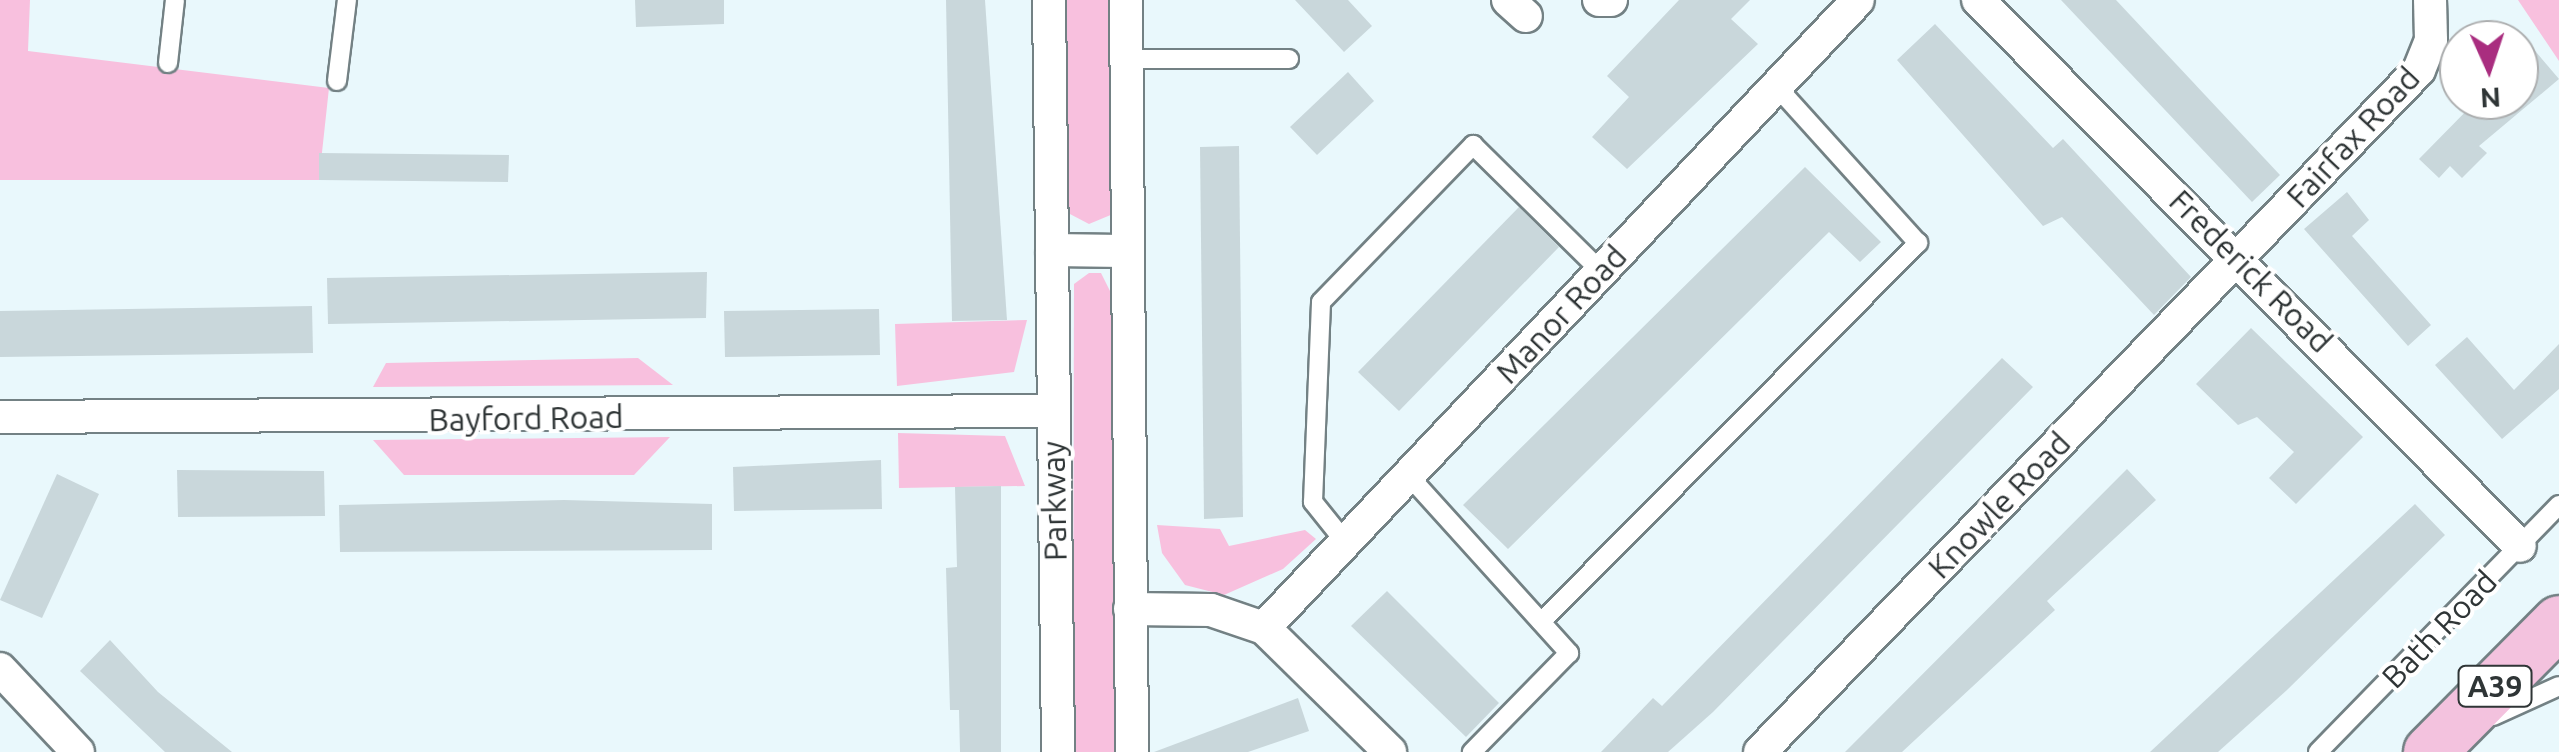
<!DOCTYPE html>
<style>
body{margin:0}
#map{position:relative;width:2559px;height:752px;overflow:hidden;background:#e9f8fc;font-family:Ubuntu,sans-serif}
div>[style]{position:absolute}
.green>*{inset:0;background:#f8c0de}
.building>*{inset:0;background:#c9d7db}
.roads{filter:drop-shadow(2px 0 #738184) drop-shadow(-2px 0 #738184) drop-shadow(0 2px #738184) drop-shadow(0 -2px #738184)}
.service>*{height:18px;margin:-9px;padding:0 9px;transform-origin:9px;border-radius:9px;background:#fff}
.minor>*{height:32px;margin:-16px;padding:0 16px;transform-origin:16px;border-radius:16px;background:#fff}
.primary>*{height:52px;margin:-26px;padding:0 26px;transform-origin:26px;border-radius:26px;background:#f3c2de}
span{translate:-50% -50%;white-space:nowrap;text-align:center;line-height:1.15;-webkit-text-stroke:8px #fff;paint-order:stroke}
.shield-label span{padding:2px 8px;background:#fff;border:2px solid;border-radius:8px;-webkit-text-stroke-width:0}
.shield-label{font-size:30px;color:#2f3536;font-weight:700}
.street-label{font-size:32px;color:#2f3536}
.north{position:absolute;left:2439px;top:20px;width:100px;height:100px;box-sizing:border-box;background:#fff;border:2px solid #acaeaf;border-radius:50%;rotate:177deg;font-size:28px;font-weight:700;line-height:40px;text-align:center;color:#2f3536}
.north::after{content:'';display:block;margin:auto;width:35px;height:45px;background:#a92d7f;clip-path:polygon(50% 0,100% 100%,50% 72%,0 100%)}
</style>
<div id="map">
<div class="green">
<div style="clip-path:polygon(0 0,30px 0,28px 51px,329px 88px,319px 180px,0 180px)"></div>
<div style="clip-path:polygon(1066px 0,1111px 0,1113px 214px,1089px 224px,1068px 213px)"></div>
<div style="clip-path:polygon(2518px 0,2559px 0,2559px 61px)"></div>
<div style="clip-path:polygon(1089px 273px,1101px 273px,1111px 293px,1115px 752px,1073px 752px,1074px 284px)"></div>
<div style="clip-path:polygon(1027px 320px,1014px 372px,897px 386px,895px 324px)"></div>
<div style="clip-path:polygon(638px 358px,673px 385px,373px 387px,386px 363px)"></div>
<div style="clip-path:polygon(898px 433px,1005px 436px,1025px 486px,899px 488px)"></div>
<div style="clip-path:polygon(670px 437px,634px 475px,404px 475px,373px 440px)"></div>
<div style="clip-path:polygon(1157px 525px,1220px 529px,1229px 546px,1305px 530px,1316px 539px,1283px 569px,1224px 595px,1185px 585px,1162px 553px)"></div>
</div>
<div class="building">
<div style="clip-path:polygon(635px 0,724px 0,724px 24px,636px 27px)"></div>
<div style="clip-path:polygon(946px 0,985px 0,1007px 320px,952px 321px)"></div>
<div style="clip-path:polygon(1295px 0,1348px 0,1372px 26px,1344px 52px)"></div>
<div style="clip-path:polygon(1679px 0,1750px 0,1731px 19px,1758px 44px,1627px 169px,1592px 137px,1629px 97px,1607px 76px)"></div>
<div style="clip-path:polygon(2061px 0,2116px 0,2280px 175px,2252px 202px)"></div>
<div style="clip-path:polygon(1935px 24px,2053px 148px,2063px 139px,2191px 277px,2154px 315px,2062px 217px,2043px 226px,1897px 60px)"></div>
<div style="clip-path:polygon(2519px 32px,2559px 79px,2479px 146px,2487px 153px,2462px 178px,2450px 166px,2439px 178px,2419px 159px,2477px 100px,2519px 100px)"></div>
<div style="clip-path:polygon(1348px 72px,1374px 101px,1317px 155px,1290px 127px)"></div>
<div style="clip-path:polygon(1239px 146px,1243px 517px,1204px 519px,1200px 147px)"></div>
<div style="clip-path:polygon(319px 153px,509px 155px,508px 182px,319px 180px)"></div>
<div style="clip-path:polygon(1805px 167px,1881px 242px,1860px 262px,1829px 232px,1508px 549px,1463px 505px)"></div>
<div style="clip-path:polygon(2347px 192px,2369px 220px,2352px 236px,2431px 325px,2408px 346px,2304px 229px)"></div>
<div style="clip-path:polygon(1519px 207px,1559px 247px,1399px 411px,1358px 372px)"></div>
<div style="clip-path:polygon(707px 272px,706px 318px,328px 324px,327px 278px)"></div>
<div style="clip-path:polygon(312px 306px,313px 353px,0 357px,0 311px)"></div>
<div style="clip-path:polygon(879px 309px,880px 355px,725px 357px,724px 311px)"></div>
<div style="clip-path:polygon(2251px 328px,2363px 437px,2296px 504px,2269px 478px,2294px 452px,2257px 417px,2238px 425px,2196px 384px)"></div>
<div style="clip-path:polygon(2467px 337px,2514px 390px,2559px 344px,2559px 389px,2502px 439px,2435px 365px)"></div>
<div style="clip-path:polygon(2002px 358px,2033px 387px,1713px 712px,1668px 752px,1601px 752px,1653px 698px,1662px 706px)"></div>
<div style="clip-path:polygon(881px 460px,882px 509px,734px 511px,733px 467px)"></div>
<div style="clip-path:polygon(2127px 469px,2156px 500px,2047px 601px,2055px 610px,1902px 752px,1845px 752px)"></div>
<div style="clip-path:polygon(177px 470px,324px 471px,325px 516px,178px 517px)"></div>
<div style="clip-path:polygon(57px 474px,99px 494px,42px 618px,0 600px)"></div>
<div style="clip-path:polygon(1001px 486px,1001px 752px,960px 752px,959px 710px,950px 710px,946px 568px,957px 567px,955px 487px)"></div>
<div style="clip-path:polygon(564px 500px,712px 504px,712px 550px,340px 552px,339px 505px)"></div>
<div style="clip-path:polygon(2415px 504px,2445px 535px,2287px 690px,2218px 752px,2150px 752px)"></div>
<div style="clip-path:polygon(1387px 591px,1499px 703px,1466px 737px,1351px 626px)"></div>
<div style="clip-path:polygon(110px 640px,158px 692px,232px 752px,165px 752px,80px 671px)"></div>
<div style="clip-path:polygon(1298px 698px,1309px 731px,1248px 752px,1154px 752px)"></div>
</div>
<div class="roads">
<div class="service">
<div style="left:1126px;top:59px;width:163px"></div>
<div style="left:168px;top:63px;width:63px;rotate:-83.7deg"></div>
<div style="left:337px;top:81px;width:82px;rotate:-83deg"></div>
<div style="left:1409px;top:476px;width:239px;rotate:47.9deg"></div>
<div style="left:1569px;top:653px;width:139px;rotate:134.4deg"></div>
<div style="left:1346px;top:543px;width:53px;rotate:-128.8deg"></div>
<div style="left:1313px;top:502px;width:200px;rotate:-87.7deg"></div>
<div style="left:1321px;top:302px;width:219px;rotate:-45.9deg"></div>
<div style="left:1473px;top:145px;width:181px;rotate:44.6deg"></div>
<div style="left:1541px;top:622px;width:535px;rotate:-45.15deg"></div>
<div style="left:1918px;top:243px;width:212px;rotate:-132.1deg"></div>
<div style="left:2493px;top:716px;width:72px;rotate:-24.4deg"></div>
<div style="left:2318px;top:752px;width:345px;rotate:-45.7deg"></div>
</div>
<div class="minor">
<div style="left:1049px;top:0;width:752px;rotate:89.31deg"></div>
<div style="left:1126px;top:0;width:752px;rotate:89.54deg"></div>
<div style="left:1508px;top:0;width:24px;rotate:42deg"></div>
<div style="left:1599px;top:0;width:12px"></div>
<div style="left:1978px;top:0;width:769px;rotate:45.21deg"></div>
<div style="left:1052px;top:250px;width:72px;rotate:0.8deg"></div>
<div style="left:0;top:417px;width:1053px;rotate:-0.33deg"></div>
<div style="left:1130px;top:609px;width:81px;rotate:0.7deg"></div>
<div style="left:1211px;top:610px;width:56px;rotate:18.8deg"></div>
<div style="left:1264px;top:628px;width:177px;rotate:44.5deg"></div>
<div style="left:1264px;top:628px;width:864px;rotate:-46.59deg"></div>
<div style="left:0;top:669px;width:114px;rotate:46.8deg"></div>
<div style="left:1760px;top:752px;width:948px;rotate:-45.98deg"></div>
<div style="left:2419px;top:70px;width:32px;rotate:-68deg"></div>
<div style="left:2431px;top:40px;width:40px;rotate:-91.4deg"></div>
</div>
<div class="primary">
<div style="left:2430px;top:752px;width:183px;rotate:-45.2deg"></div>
</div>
</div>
<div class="shield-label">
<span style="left:2495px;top:686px">A39</span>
</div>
<div class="street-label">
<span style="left:2353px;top:137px;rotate:-47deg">Fairfax Road</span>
<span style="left:2251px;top:271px;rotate:45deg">Frederick Road</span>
<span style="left:1561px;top:314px;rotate:-47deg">Manor Road</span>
<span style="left:526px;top:418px;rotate:-1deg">Bayford Road</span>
<span style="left:1054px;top:501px;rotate:-91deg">Parkway</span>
<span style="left:1999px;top:505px;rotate:-46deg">Knowle Road</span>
<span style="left:2439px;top:629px;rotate:-46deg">Bath Road</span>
</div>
<div class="north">N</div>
</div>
